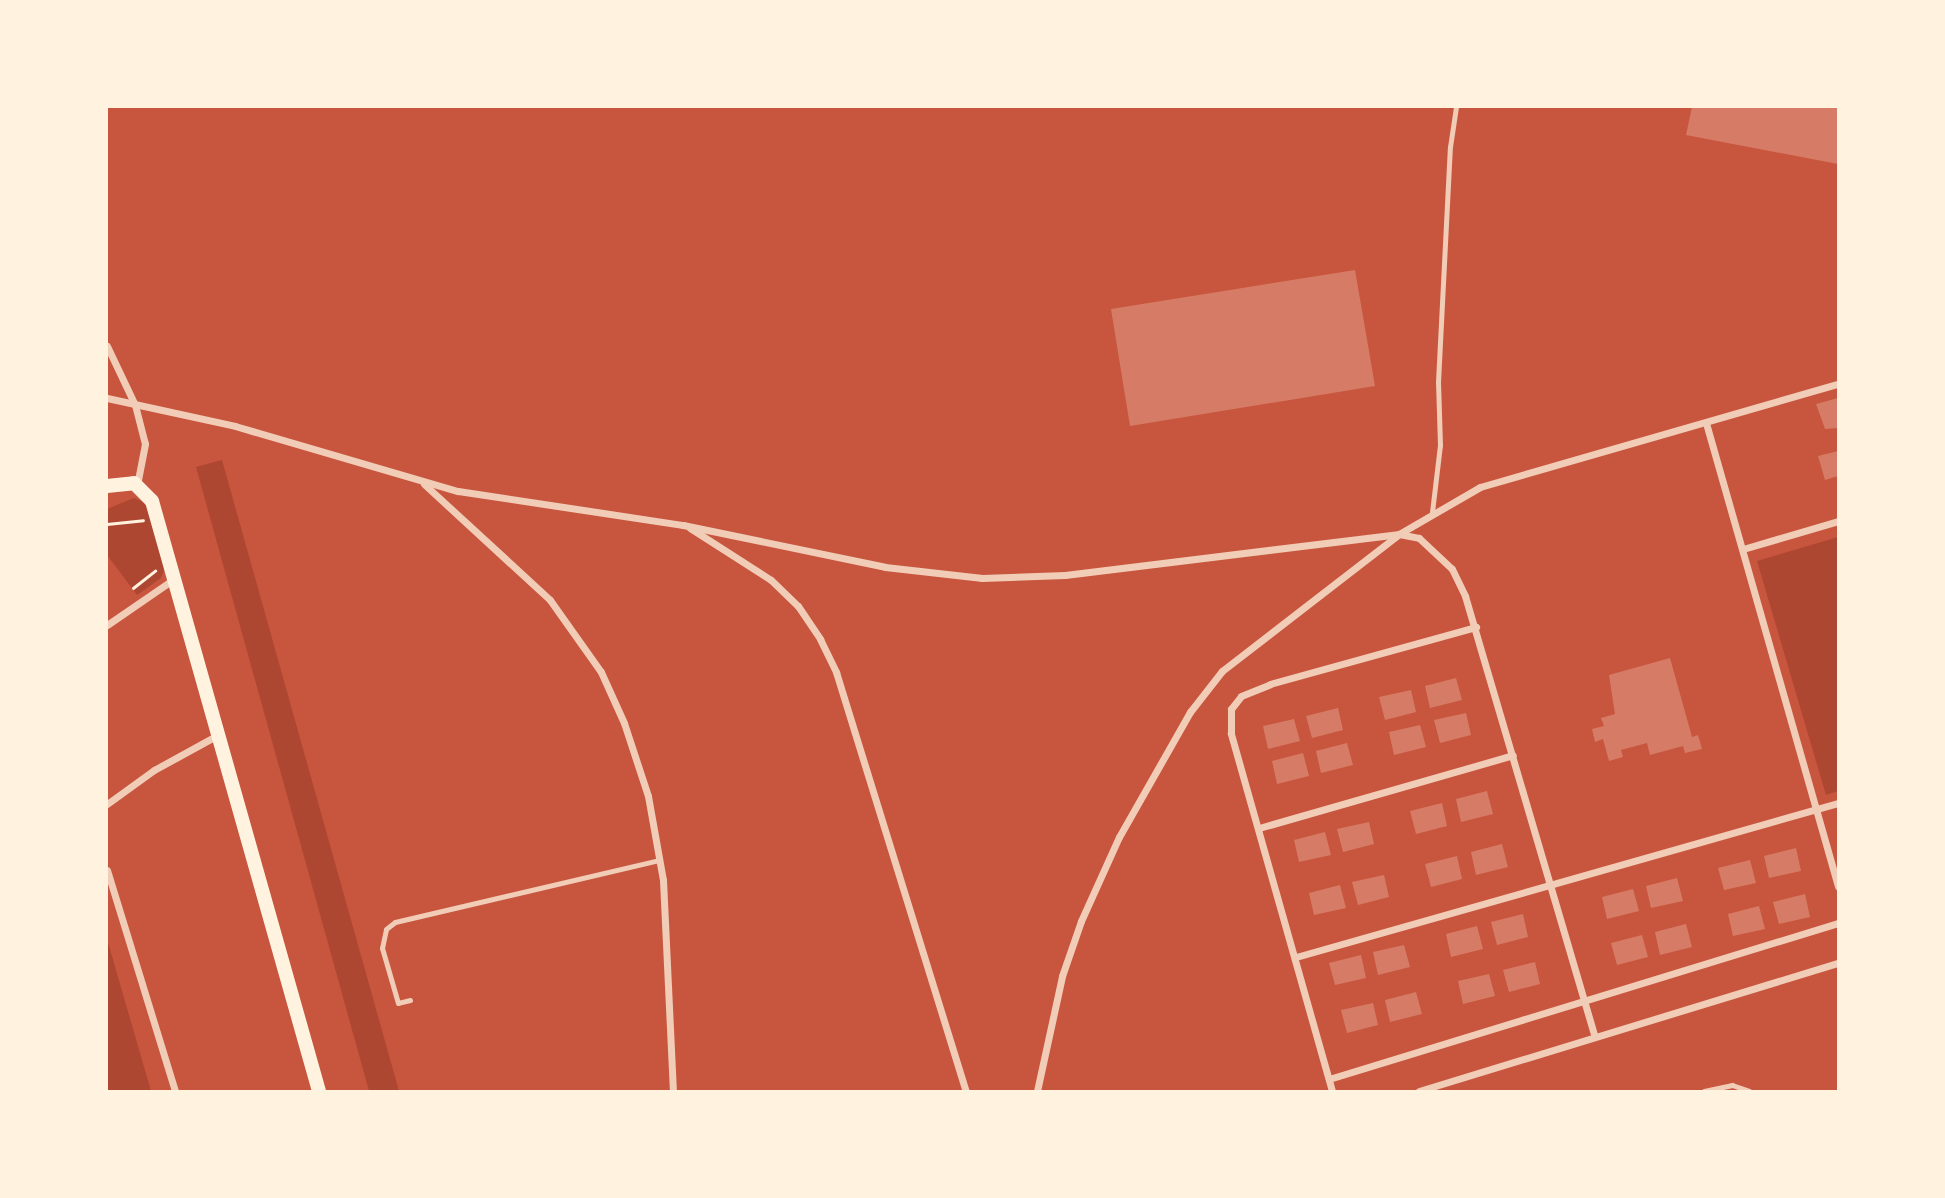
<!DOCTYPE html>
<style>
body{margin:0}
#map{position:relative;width:1945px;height:1198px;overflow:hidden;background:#c8553d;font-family:Overpass,sans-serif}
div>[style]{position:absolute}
.green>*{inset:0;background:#ae4732}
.building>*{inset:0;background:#d67c66}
.path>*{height:2.5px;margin:-1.25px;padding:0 1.25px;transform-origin:1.25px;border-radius:1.25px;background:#fff3e0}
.service>*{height:5px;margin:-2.5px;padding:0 2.5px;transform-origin:2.5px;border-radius:2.5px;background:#f1ccb7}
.minor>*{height:7px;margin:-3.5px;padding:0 3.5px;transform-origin:3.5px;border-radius:3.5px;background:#f1ccb7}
.secondary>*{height:14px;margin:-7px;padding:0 7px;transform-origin:7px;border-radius:7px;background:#fff3e0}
span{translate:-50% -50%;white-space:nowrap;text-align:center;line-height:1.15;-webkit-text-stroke:5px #fff3e0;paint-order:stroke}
.frame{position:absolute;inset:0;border:108px solid #fff3e0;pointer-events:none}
</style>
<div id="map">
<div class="green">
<div style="clip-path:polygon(222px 460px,399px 1091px,369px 1091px,196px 467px)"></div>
<div style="clip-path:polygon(134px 498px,146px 503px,165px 568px,161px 578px,137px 595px,107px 555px,107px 509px)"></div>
<div style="clip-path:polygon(1838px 537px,1838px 791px,1826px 795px,1757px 561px)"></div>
<div style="clip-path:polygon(107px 939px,151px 1091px,107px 1091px)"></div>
</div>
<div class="building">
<div style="clip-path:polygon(1692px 107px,1838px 107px,1838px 164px,1686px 135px)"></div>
<div style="clip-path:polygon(1355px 270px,1375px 386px,1130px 426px,1111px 309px)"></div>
<div style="clip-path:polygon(1838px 398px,1838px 428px,1825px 429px,1816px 404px)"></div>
<div style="clip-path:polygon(1838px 451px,1838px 476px,1825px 480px,1818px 456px)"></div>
<div style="clip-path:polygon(1670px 658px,1692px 737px,1698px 735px,1702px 749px,1685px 753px,1683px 746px,1650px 755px,1647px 743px,1621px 750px,1623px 757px,1609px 761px,1603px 739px,1595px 742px,1592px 729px,1604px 726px,1601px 718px,1615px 714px,1609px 675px)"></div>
<div style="clip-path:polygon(1456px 678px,1462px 700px,1430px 708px,1425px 686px)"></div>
<div style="clip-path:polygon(1411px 690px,1416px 712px,1385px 720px,1379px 697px)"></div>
<div style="clip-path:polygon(1338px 708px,1343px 730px,1312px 738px,1306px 716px)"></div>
<div style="clip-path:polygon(1466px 713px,1471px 735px,1440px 743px,1434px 720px)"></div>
<div style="clip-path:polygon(1294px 719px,1300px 741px,1268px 749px,1263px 726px)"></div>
<div style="clip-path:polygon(1420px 725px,1426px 747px,1394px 755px,1389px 732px)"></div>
<div style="clip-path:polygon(1347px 743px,1353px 765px,1321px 773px,1316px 751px)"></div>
<div style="clip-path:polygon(1303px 753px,1309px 776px,1277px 784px,1272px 761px)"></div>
<div style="clip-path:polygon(1487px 791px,1493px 814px,1461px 822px,1456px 799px)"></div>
<div style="clip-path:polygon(1442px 803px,1447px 826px,1416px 834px,1410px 811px)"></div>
<div style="clip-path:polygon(1369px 822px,1374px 844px,1343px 852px,1337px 829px)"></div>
<div style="clip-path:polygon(1325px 832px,1331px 855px,1299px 862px,1294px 840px)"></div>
<div style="clip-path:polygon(1502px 844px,1508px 867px,1476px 875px,1471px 852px)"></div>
<div style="clip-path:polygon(1796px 848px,1801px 871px,1769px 878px,1764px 856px)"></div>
<div style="clip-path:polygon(1457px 856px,1462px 879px,1431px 887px,1425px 864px)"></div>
<div style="clip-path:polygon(1750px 860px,1756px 883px,1724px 890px,1718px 868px)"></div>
<div style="clip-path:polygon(1384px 875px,1389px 897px,1358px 905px,1352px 882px)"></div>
<div style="clip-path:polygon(1677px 878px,1683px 901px,1651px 908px,1646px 886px)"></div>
<div style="clip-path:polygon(1340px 885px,1346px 908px,1314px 915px,1309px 893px)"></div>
<div style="clip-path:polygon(1633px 889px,1639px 911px,1607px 919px,1602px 897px)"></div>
<div style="clip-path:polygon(1805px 894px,1810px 917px,1779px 924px,1773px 902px)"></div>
<div style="clip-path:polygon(1759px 906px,1765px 929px,1733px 936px,1728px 914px)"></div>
<div style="clip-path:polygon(1523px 914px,1528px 937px,1497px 945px,1491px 922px)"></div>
<div style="clip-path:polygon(1686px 924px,1692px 947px,1660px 955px,1655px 932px)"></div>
<div style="clip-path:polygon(1477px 926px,1483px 949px,1451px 957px,1446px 934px)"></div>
<div style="clip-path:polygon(1642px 935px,1648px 957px,1617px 965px,1611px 943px)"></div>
<div style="clip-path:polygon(1404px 945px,1410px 967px,1378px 975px,1373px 952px)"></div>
<div style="clip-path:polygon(1361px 955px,1366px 978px,1335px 985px,1329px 963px)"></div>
<div style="clip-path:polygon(1535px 962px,1540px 984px,1509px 992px,1503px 970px)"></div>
<div style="clip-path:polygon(1489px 974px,1495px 996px,1463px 1004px,1458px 981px)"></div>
<div style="clip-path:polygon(1416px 992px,1422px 1014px,1390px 1022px,1385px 1000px)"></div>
<div style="clip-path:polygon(1373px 1003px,1378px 1025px,1347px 1033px,1341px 1010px)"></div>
</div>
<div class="path">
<div style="left:107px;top:524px;width:36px;rotate:-6deg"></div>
<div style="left:133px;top:588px;width:28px;rotate:-38deg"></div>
</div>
<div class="service">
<div style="left:1432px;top:512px;width:67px;rotate:-83.2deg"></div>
<div style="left:1440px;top:445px;width:63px;rotate:-91.8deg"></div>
<div style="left:1438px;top:382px;width:235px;rotate:-87.1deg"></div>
<div style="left:1450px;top:147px;width:40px;rotate:-81.5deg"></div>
<div style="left:410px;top:1000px;width:12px;rotate:166deg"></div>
<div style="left:398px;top:1003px;width:57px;rotate:-106.2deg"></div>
<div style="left:382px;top:948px;width:19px;rotate:-78deg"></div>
<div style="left:386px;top:929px;width:11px;rotate:-38deg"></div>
<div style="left:395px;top:922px;width:272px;rotate:-13.2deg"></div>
<div style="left:1704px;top:1091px;width:29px;rotate:-12deg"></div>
<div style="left:1732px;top:1085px;width:18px;rotate:19deg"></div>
</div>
<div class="minor">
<div style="left:107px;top:346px;width:65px;rotate:64.6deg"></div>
<div style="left:135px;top:405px;width:40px;rotate:75.6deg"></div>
<div style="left:145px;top:444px;width:42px;rotate:101deg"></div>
<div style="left:107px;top:398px;width:131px;rotate:12.3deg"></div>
<div style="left:235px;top:426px;width:232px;rotate:16.3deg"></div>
<div style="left:458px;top:491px;width:228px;rotate:8.6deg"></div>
<div style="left:683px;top:525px;width:206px;rotate:11.7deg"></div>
<div style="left:885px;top:567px;width:98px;rotate:6.5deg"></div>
<div style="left:982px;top:578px;width:83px;rotate:-2.1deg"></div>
<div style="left:1065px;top:575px;width:337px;rotate:-7deg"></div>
<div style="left:1399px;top:534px;width:20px;rotate:11deg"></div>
<div style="left:1419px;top:538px;width:45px;rotate:43.2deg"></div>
<div style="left:1452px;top:569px;width:30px;rotate:64deg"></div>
<div style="left:1465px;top:596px;width:458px;rotate:73.6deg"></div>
<div style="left:1706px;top:423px;width:482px;rotate:74.1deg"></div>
<div style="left:424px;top:484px;width:171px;rotate:42.6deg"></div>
<div style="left:550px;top:600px;width:88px;rotate:54.7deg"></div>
<div style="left:601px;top:672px;width:56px;rotate:65.7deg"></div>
<div style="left:624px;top:723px;width:77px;rotate:71.8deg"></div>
<div style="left:648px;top:796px;width:85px;rotate:79.9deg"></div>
<div style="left:663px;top:880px;width:211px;rotate:87.3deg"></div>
<div style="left:690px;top:528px;width:96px;rotate:32.7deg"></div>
<div style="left:771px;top:580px;width:37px;rotate:44deg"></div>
<div style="left:798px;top:606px;width:40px;rotate:56deg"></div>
<div style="left:820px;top:639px;width:37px;rotate:64deg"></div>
<div style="left:836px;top:672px;width:439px;rotate:72.8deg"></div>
<div style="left:1743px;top:549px;width:99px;rotate:-16.4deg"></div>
<div style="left:107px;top:625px;width:81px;rotate:-34.5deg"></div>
<div style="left:107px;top:804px;width:58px;rotate:-35.9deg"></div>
<div style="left:154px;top:770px;width:73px;rotate:-28.7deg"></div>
<div style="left:1259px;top:828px;width:264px;rotate:-16deg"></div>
<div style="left:107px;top:870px;width:231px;rotate:72.9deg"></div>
<div style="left:1296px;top:957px;width:563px;rotate:-15.86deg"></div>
<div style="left:1329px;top:1079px;width:532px;rotate:-17.04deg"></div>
<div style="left:1037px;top:1091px;width:118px;rotate:-77.7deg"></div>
<div style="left:1062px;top:976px;width:58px;rotate:-70.9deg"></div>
<div style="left:1081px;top:921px;width:92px;rotate:-65.7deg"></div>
<div style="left:1119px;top:837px;width:144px;rotate:-60.4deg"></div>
<div style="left:1190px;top:712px;width:52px;rotate:-52deg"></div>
<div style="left:1222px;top:671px;width:224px;rotate:-37.7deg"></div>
<div style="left:1399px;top:534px;width:94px;rotate:-30.1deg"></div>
<div style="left:1480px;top:487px;width:373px;rotate:-16.1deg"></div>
<div style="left:1332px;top:1091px;width:372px;rotate:-105.8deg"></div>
<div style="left:1231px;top:733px;width:24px;rotate:-90deg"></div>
<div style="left:1231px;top:709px;width:16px;rotate:-52deg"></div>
<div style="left:1241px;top:696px;width:31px;rotate:-22deg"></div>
<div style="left:1270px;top:684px;width:214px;rotate:-15.5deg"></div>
<div style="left:1419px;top:1091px;width:438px;rotate:-17deg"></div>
</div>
<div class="secondary">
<div style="left:107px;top:486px;width:27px;rotate:-6deg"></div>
<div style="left:134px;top:483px;width:25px;rotate:45deg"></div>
<div style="left:152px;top:501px;width:613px;rotate:74.2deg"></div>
</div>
<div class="frame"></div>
</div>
